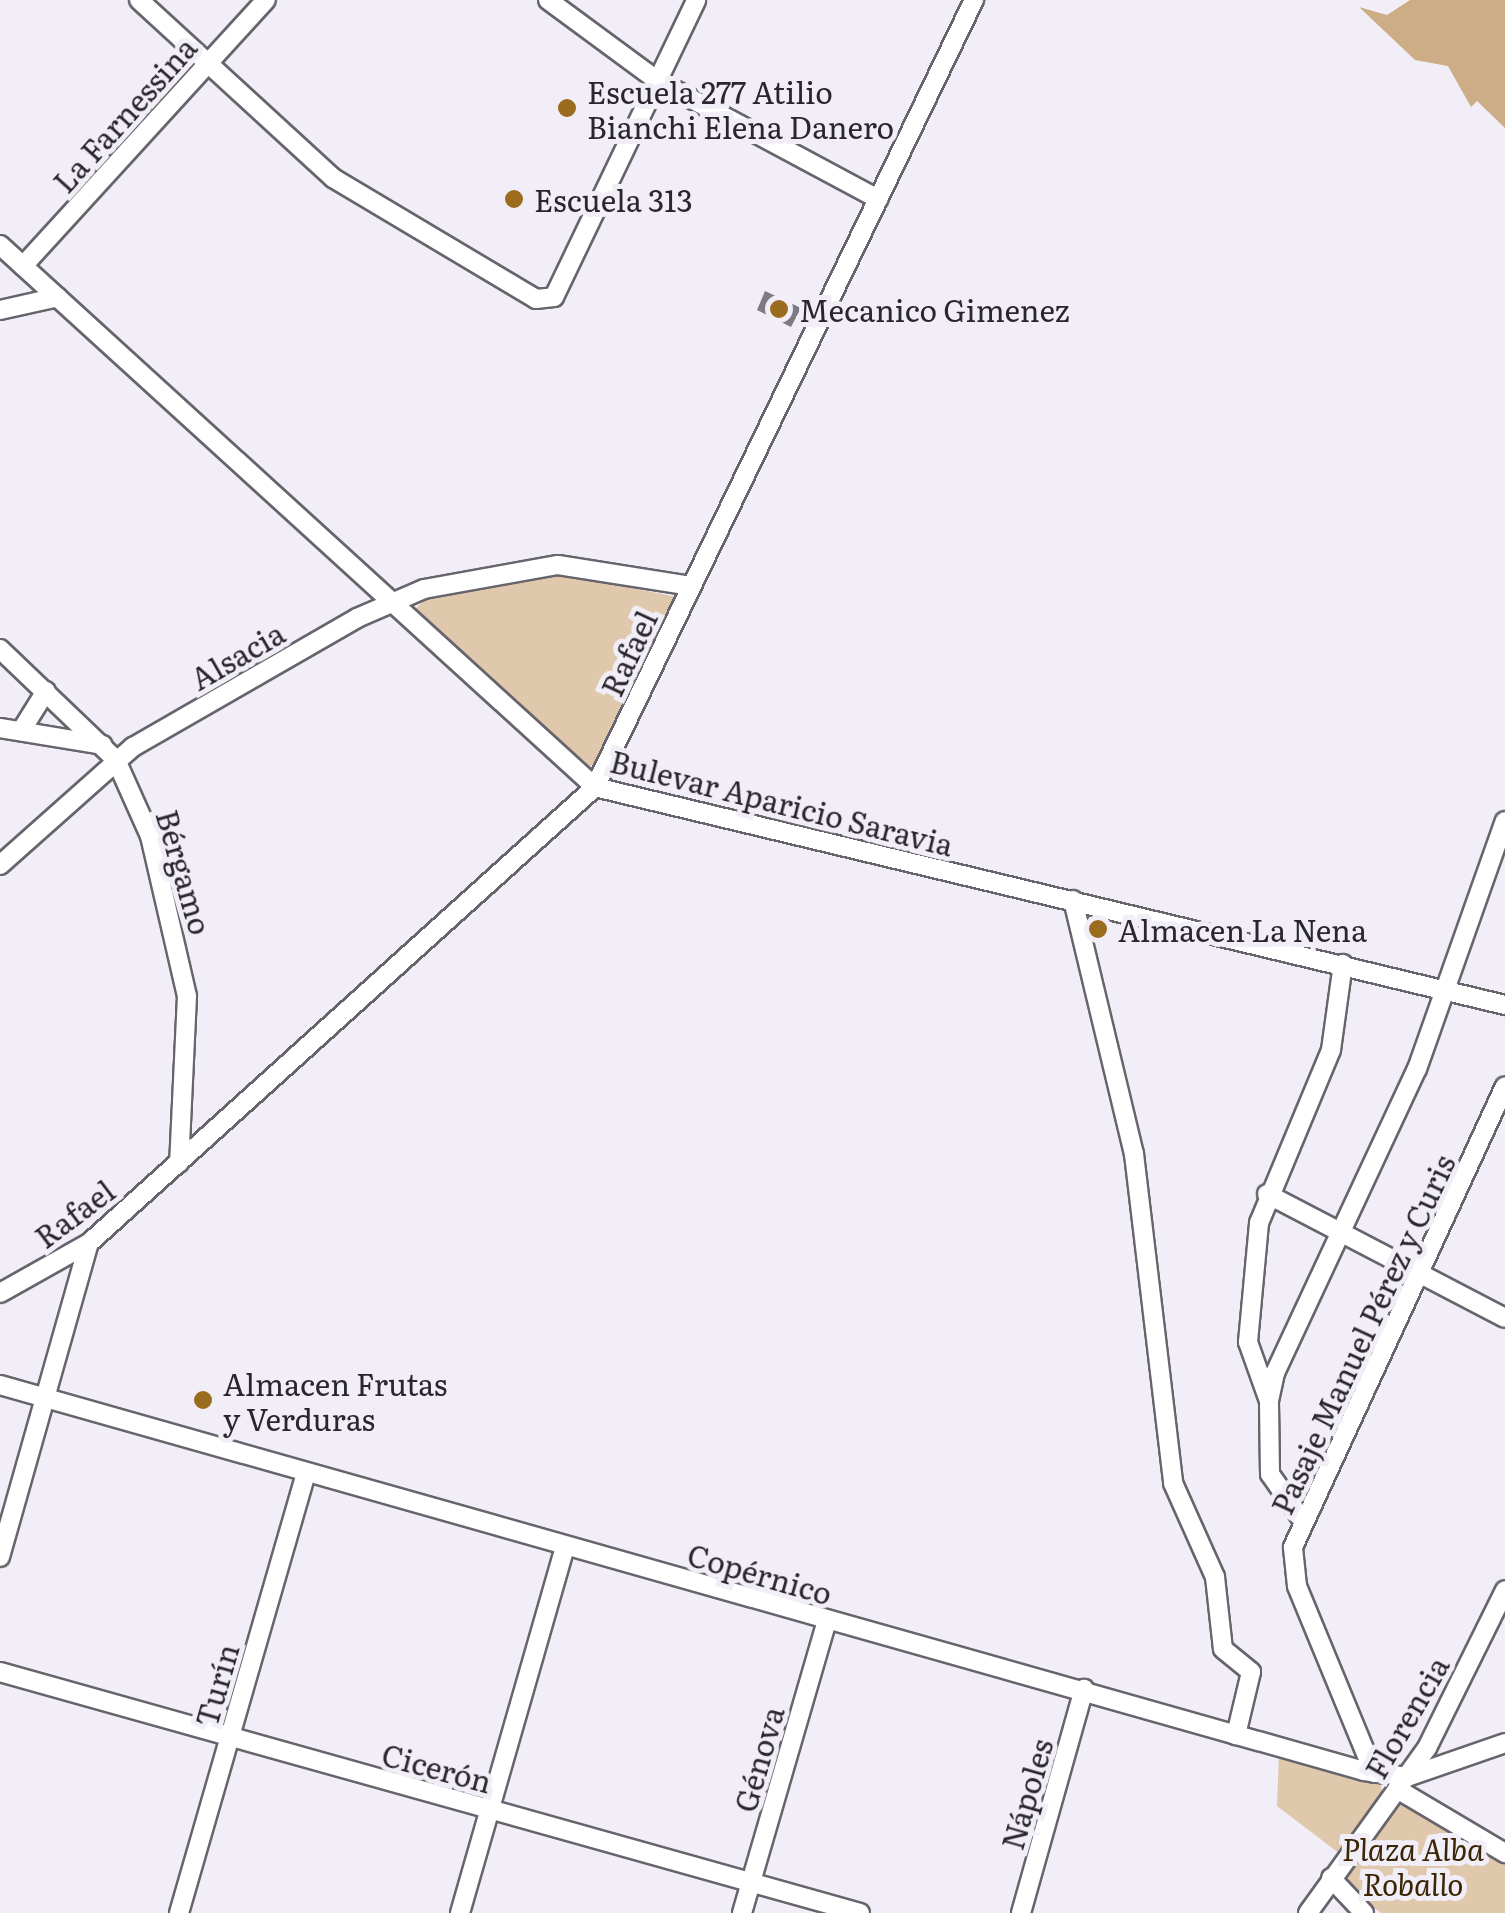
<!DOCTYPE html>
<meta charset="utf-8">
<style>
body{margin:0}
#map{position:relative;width:1505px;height:1913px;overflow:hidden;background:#f2eef8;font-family:Literata,serif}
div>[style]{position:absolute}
.green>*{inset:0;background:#dfc8ab}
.forest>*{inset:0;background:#ccad85}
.building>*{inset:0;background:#7e7a84}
.roads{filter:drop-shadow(2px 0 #67646d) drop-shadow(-2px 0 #67646d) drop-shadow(0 2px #67646d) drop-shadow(0 -2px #67646d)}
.minor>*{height:18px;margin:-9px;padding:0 9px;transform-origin:9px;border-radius:9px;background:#fff}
.dots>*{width:28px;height:28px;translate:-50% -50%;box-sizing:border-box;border:5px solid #f2eef8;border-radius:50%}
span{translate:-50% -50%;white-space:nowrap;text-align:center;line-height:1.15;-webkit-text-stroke:10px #f2eef8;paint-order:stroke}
.poi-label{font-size:30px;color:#29272b}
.left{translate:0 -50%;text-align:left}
.street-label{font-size:30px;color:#29272b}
.park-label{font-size:30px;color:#3a2504;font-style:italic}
</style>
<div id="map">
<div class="green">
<div style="clip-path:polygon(552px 572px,677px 597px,600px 759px,588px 768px,414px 610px,429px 596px)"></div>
<div style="clip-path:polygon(1279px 1753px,1381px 1784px,1383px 1800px,1340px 1854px,1277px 1806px)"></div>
<div style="clip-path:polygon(1401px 1804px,1505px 1859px,1505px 1913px,1381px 1913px,1351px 1891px,1343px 1877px)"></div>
</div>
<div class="forest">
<div style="clip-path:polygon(1410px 0,1505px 0,1505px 128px,1477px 101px,1471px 107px,1448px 66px,1415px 60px,1359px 7px,1387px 15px)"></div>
</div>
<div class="building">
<div style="clip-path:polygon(765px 291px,801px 308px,791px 327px,757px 310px)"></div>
</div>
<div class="roads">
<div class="minor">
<div style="left:139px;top:0;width:263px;rotate:42.5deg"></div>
<div style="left:333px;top:178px;width:236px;rotate:30.8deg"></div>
<div style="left:536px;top:299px;width:18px;rotate:-6deg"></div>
<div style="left:554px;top:297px;width:329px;rotate:-64.4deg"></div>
<div style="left:548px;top:0;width:137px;rotate:36.4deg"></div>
<div style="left:658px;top:81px;width:250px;rotate:28.2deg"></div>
<div style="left:0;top:245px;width:805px;rotate:42.33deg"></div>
<div style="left:595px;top:787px;width:936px;rotate:13.47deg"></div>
<div style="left:23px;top:266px;width:360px;rotate:-47.6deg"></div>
<div style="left:0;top:310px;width:59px;rotate:-12.6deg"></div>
<div style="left:0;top:649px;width:161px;rotate:43.7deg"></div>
<div style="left:116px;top:760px;width:83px;rotate:65.9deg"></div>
<div style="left:150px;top:836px;width:164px;rotate:77deg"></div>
<div style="left:187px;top:996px;width:167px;rotate:92.7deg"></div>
<div style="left:0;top:728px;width:104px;rotate:9.4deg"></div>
<div style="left:21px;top:731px;width:47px;rotate:-58deg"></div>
<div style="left:0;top:865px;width:178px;rotate:-41.6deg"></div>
<div style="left:133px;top:747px;width:258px;rotate:-29.9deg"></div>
<div style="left:357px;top:618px;width:73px;rotate:-23.4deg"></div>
<div style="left:424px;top:589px;width:136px;rotate:-10.2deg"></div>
<div style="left:558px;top:565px;width:134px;rotate:9deg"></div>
<div style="left:1073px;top:900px;width:261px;rotate:76.5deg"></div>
<div style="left:1134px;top:1154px;width:331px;rotate:83.2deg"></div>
<div style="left:1173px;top:1483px;width:103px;rotate:65.9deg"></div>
<div style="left:1215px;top:1577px;width:72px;rotate:83.7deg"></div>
<div style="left:1223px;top:1649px;width:36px;rotate:39deg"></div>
<div style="left:1251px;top:1672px;width:65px;rotate:103.4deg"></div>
<div style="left:1267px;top:1194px;width:268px;rotate:27.5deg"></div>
<div style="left:0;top:1293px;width:102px;rotate:-29.3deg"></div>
<div style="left:89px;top:1243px;width:681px;rotate:-42.02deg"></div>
<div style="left:595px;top:787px;width:874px;rotate:-64.29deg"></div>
<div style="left:0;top:1385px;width:1418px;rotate:15.8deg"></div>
<div style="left:1364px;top:1771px;width:43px;rotate:7.9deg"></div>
<div style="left:1407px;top:1777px;width:104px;rotate:-19.1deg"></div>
<div style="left:1269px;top:1401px;width:29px;rotate:-78deg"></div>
<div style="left:1275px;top:1373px;width:336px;rotate:-65deg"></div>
<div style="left:1417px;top:1069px;width:263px;rotate:-70.5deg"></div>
<div style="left:1303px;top:1521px;width:57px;rotate:-125.1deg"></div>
<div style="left:1270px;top:1474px;width:73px;rotate:-90.8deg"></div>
<div style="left:1269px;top:1401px;width:63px;rotate:-109.6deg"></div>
<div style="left:1248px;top:1342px;width:120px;rotate:-84.7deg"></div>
<div style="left:1259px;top:1223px;width:187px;rotate:-67.4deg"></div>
<div style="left:1331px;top:1050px;width:87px;rotate:-82.1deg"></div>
<div style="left:0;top:1557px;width:326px;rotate:-74.2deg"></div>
<div style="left:0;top:1672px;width:893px;rotate:15.65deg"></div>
<div style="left:1374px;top:1773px;width:202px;rotate:-112.4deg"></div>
<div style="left:1297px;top:1586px;width:39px;rotate:-96deg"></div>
<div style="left:1293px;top:1547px;width:507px;rotate:-65.3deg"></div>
<div style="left:1397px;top:1789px;width:126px;rotate:30.7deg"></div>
<div style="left:1331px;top:1878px;width:48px;rotate:46.7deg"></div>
<div style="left:179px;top:1913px;width:458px;rotate:-73.9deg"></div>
<div style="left:460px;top:1913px;width:381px;rotate:-74deg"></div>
<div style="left:742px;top:1913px;width:305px;rotate:-73.8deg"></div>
<div style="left:1021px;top:1913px;width:233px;rotate:-74.3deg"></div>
<div style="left:1308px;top:1913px;width:203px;rotate:-54.2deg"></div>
<div style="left:1427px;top:1748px;width:176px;rotate:-63.7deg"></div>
</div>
</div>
<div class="dots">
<div style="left:567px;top:108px;background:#9b6b1e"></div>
<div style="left:514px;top:199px;background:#9b6b1e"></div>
<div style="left:779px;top:309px;background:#9b6b1e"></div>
<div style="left:1098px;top:929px;background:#9b6b1e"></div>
<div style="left:203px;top:1400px;background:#9b6b1e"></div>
</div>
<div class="poi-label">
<span class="left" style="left:587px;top:108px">Escuela 277 Atilio<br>Bianchi Elena Danero</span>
<span class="left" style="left:534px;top:199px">Escuela 313</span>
<span class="left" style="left:799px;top:309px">Mecanico Gimenez</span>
<span class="left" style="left:1118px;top:929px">Almacen La Nena</span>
<span class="left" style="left:223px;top:1400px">Almacen Frutas<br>y Verduras</span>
</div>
<div class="street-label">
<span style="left:124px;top:114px;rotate:-48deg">La Farnessina</span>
<span style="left:628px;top:653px;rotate:-65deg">Rafael</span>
<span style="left:237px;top:655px;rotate:-30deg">Alsacia</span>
<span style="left:782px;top:802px;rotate:14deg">Bulevar Aparicio Saravia</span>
<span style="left:185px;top:872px;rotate:74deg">Bérgamo</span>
<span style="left:74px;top:1213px;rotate:-37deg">Rafael</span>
<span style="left:1362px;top:1334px;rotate:-65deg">Pasaje Manuel Pérez y Curis</span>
<span style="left:760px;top:1573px;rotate:16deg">Copérnico</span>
<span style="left:216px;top:1685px;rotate:-74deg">Turín</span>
<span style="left:1406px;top:1717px;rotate:-60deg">Florencia</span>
<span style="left:758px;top:1759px;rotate:-74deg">Génova</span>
<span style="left:437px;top:1767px;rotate:15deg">Cicerón</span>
<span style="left:1026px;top:1794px;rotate:-74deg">Nápoles</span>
</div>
<div class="park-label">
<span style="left:1413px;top:1865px">Plaza Alba<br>Roballo</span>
</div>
</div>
